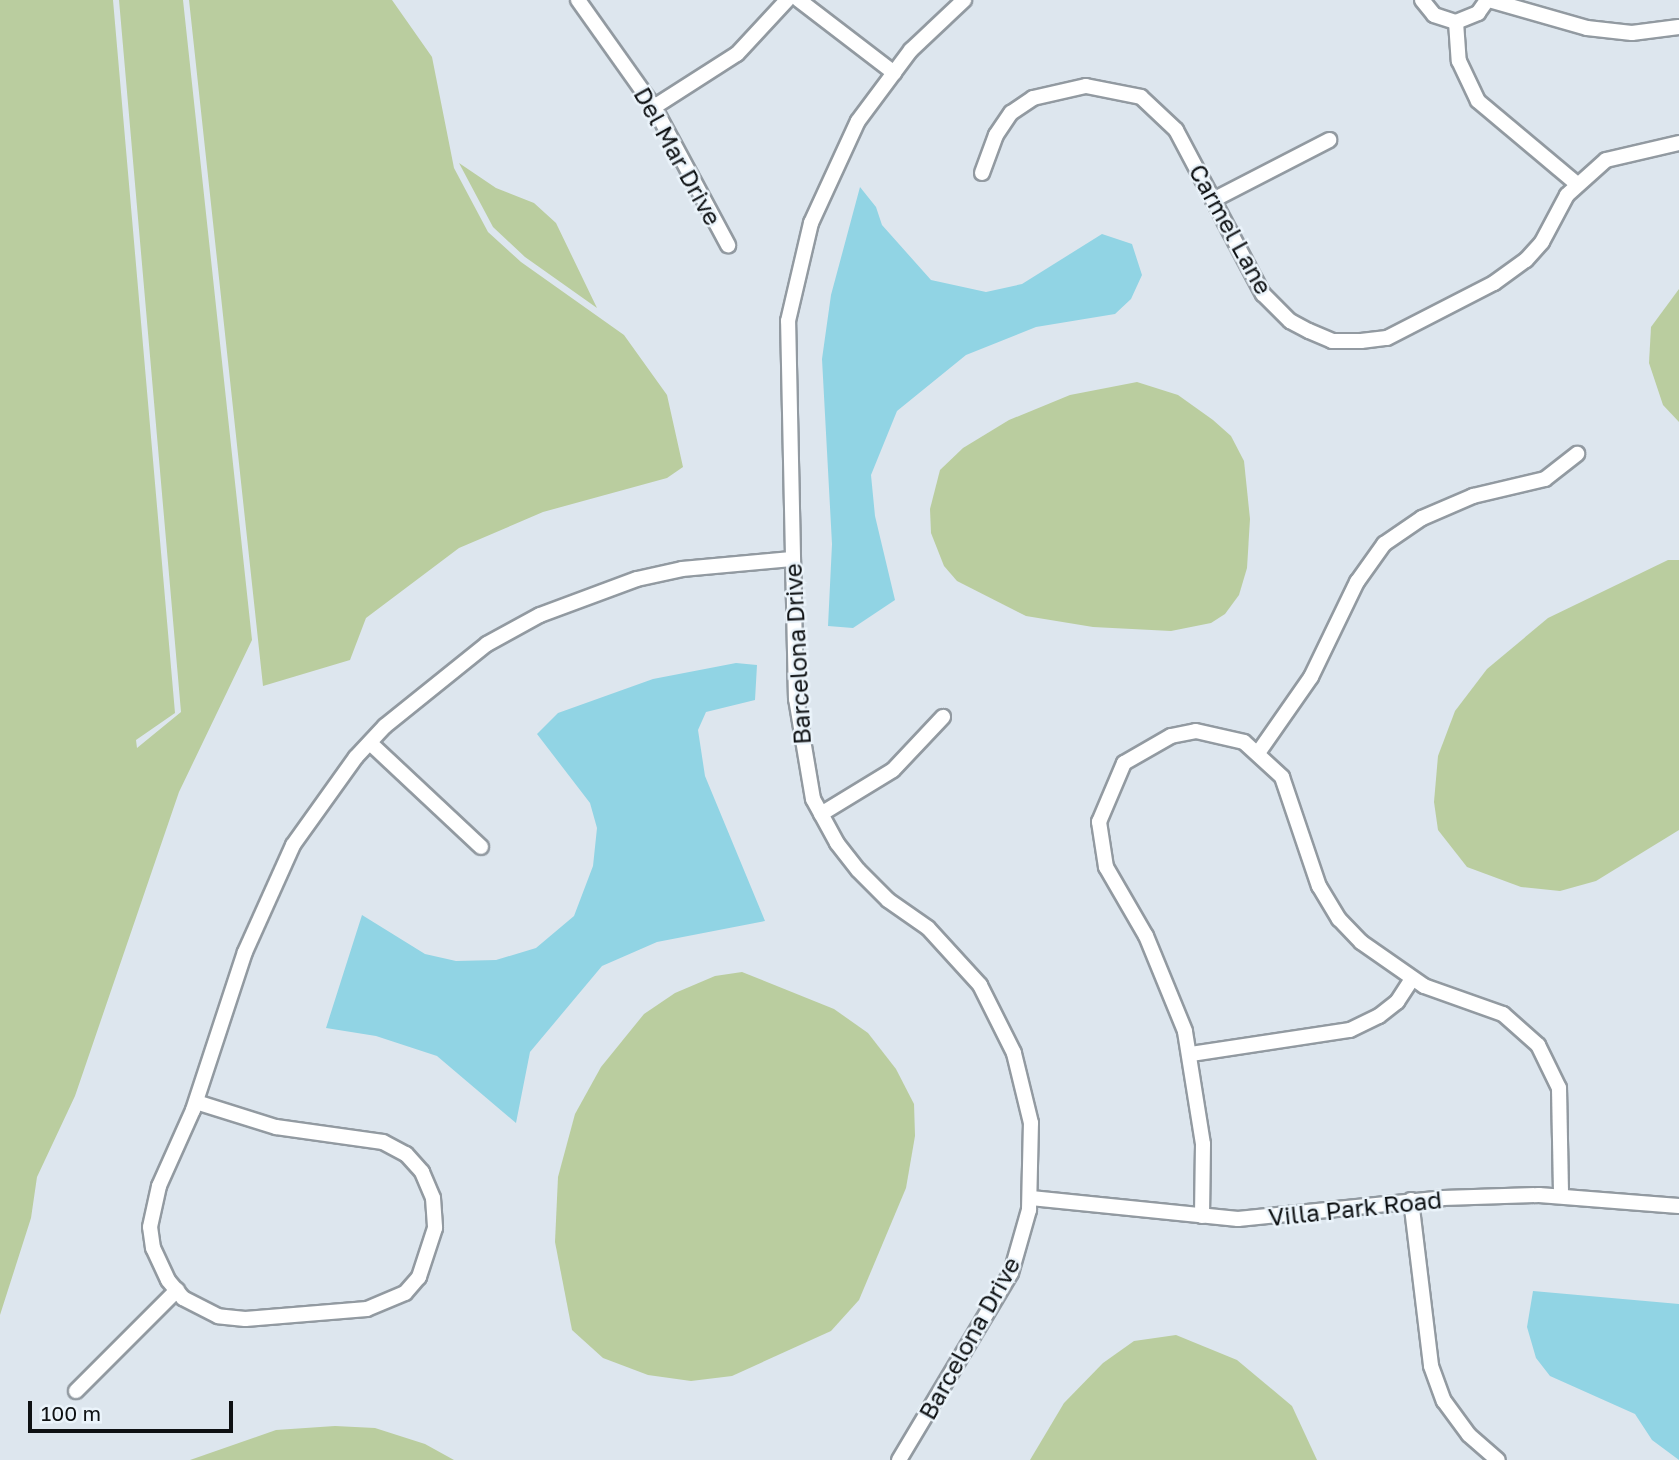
<!DOCTYPE html>
<style>
body{margin:0}
#map{position:relative;width:1679px;height:1460px;overflow:hidden;background:#dde6ee;font-family:"Golos Text",sans-serif}
div>[style]{position:absolute}
.green>*{inset:0;background:#bacd9f}
.water>*{inset:0;background:#91d4e4}
.roads{filter:drop-shadow(2px 0 #929aa1) drop-shadow(-2px 0 #929aa1) drop-shadow(0 2px #929aa1) drop-shadow(0 -2px #929aa1)}
.minor>*{height:14px;margin:-7px;padding:0 7px;transform-origin:7px;border-radius:7px;background:#fff}
span{translate:-50% -50%;white-space:nowrap;text-align:center;line-height:1.15;-webkit-text-stroke:5px #ebf4fb;paint-order:stroke}
.street-label{font-size:24px;color:#0e1113}
.scale{position:absolute;left:28px;top:1401px;width:205px;height:32px;box-sizing:border-box;border:4px solid #0e1113;border-top:0;padding-left:9px;font-size:21px;line-height:24px;white-space:nowrap;color:#0e1113;-webkit-text-stroke:5px #ebf4fb;paint-order:stroke}
</style>
<div id="map">
<div class="green">
<div style="clip-path:polygon(0 0,113px 0,175px 713px,136px 740px,137px 748px,181px 712px,119px 0,183px 0,252px 640px,179px 792px,75px 1096px,37px 1177px,31px 1218px,0 1315px)"></div>
<div style="clip-path:polygon(189px 0,392px 0,432px 57px,454px 168px,488px 232px,521px 262px,624px 335px,667px 395px,683px 467px,667px 478px,543px 512px,459px 548px,366px 618px,350px 660px,263px 686px)"></div>
<div style="clip-path:polygon(459px 163px,496px 188px,534px 203px,556px 223px,597px 308px,525px 257px,493px 227px)"></div>
<div style="clip-path:polygon(1679px 289px,1679px 422px,1663px 405px,1649px 363px,1651px 327px)"></div>
<div style="clip-path:polygon(1137px 382px,1178px 395px,1213px 420px,1231px 436px,1244px 461px,1250px 519px,1247px 568px,1239px 595px,1225px 614px,1211px 623px,1171px 631px,1093px 627px,1026px 616px,957px 581px,944px 566px,931px 533px,930px 509px,940px 470px,963px 448px,1009px 420px,1070px 395px)"></div>
<div style="clip-path:polygon(1668px 560px,1679px 560px,1679px 830px,1596px 881px,1560px 891px,1521px 887px,1467px 867px,1438px 830px,1434px 802px,1438px 756px,1455px 711px,1487px 669px,1548px 618px)"></div>
<div style="clip-path:polygon(742px 972px,834px 1009px,868px 1033px,896px 1069px,914px 1104px,915px 1136px,906px 1188px,859px 1300px,831px 1331px,732px 1376px,691px 1381px,648px 1375px,603px 1358px,572px 1330px,555px 1242px,558px 1177px,575px 1114px,601px 1067px,644px 1014px,675px 993px,715px 976px)"></div>
<div style="clip-path:polygon(1176px 1335px,1237px 1360px,1292px 1406px,1317px 1460px,1030px 1460px,1064px 1403px,1103px 1363px,1134px 1341px)"></div>
<div style="clip-path:polygon(335px 1426px,375px 1428px,425px 1444px,454px 1460px,190px 1460px,276px 1430px)"></div>
</div>
<div class="water">
<div style="clip-path:polygon(860px 187px,876px 207px,882px 225px,931px 280px,986px 292px,1022px 284px,1102px 234px,1132px 244px,1142px 275px,1131px 299px,1115px 314px,1036px 327px,966px 355px,897px 411px,871px 475px,875px 516px,895px 600px,853px 628px,828px 626px,832px 544px,822px 359px,831px 295px)"></div>
<div style="clip-path:polygon(736px 663px,757px 665px,755px 700px,706px 712px,698px 730px,705px 776px,765px 921px,657px 942px,602px 966px,530px 1052px,516px 1123px,437px 1056px,376px 1036px,326px 1028px,362px 915px,425px 954px,456px 961px,496px 960px,536px 948px,574px 916px,593px 866px,597px 828px,590px 803px,537px 734px,558px 713px,653px 679px)"></div>
<div style="clip-path:polygon(1533px 1291px,1679px 1304px,1679px 1460px,1652px 1440px,1635px 1414px,1550px 1376px,1536px 1358px,1527px 1327px)"></div>
</div>
<div class="roads">
<div class="minor">
<div style="left:578px;top:0;width:131px;rotate:54.6deg"></div>
<div style="left:654px;top:107px;width:157px;rotate:61.8deg"></div>
<div style="left:799px;top:0;width:120px;rotate:37.5deg"></div>
<div style="left:1422px;top:0;width:19px;rotate:51deg"></div>
<div style="left:1434px;top:15px;width:23px;rotate:18deg"></div>
<div style="left:1456px;top:22px;width:24px;rotate:-22deg"></div>
<div style="left:1478px;top:13px;width:16px;rotate:-55deg"></div>
<div style="left:1489px;top:0;width:102px;rotate:15.9deg"></div>
<div style="left:1587px;top:28px;width:45px;rotate:6.3deg"></div>
<div style="left:1632px;top:33px;width:47px;rotate:-7.3deg"></div>
<div style="left:1456px;top:22px;width:39px;rotate:86deg"></div>
<div style="left:1459px;top:61px;width:44px;rotate:64.6deg"></div>
<div style="left:1478px;top:101px;width:129px;rotate:40deg"></div>
<div style="left:654px;top:107px;width:98px;rotate:-32.6deg"></div>
<div style="left:737px;top:54px;width:74px;rotate:-47.2deg"></div>
<div style="left:982px;top:173px;width:40px;rotate:-69.8deg"></div>
<div style="left:996px;top:135px;width:27px;rotate:-56deg"></div>
<div style="left:1011px;top:113px;width:27px;rotate:-34deg"></div>
<div style="left:1033px;top:98px;width:54px;rotate:-12.8deg"></div>
<div style="left:1086px;top:86px;width:56px;rotate:11.3deg"></div>
<div style="left:1141px;top:97px;width:48px;rotate:43.3deg"></div>
<div style="left:1176px;top:130px;width:186px;rotate:62.1deg"></div>
<div style="left:1263px;top:294px;width:38px;rotate:45deg"></div>
<div style="left:1290px;top:321px;width:21px;rotate:28deg"></div>
<div style="left:1309px;top:331px;width:25px;rotate:23deg"></div>
<div style="left:1332px;top:341px;width:29px"></div>
<div style="left:1361px;top:341px;width:26px;rotate:-7deg"></div>
<div style="left:1387px;top:338px;width:120px;rotate:-27.2deg"></div>
<div style="left:1494px;top:283px;width:39px;rotate:-36deg"></div>
<div style="left:1526px;top:260px;width:24px;rotate:-48deg"></div>
<div style="left:1542px;top:242px;width:53px;rotate:-62deg"></div>
<div style="left:1567px;top:195px;width:52px;rotate:-41.9deg"></div>
<div style="left:1606px;top:160px;width:75px;rotate:-13.1deg"></div>
<div style="left:1213px;top:200px;width:131px;rotate:-27.3deg"></div>
<div style="left:370px;top:743px;width:152px;rotate:43.1deg"></div>
<div style="left:1258px;top:753px;width:93px;rotate:-55.1deg"></div>
<div style="left:1311px;top:677px;width:106px;rotate:-64.2deg"></div>
<div style="left:1357px;top:582px;width:47px;rotate:-54.6deg"></div>
<div style="left:1384px;top:544px;width:46px;rotate:-34.4deg"></div>
<div style="left:1422px;top:518px;width:56px;rotate:-23.3deg"></div>
<div style="left:1473px;top:496px;width:74px;rotate:-13.3deg"></div>
<div style="left:1545px;top:479px;width:41px;rotate:-38deg"></div>
<div style="left:821px;top:814px;width:84px;rotate:-31.4deg"></div>
<div style="left:893px;top:770px;width:73px;rotate:-46.7deg"></div>
<div style="left:1191px;top:1054px;width:161px;rotate:-8.6deg"></div>
<div style="left:1350px;top:1030px;width:32px;rotate:-26deg"></div>
<div style="left:1379px;top:1016px;width:23px;rotate:-38deg"></div>
<div style="left:1397px;top:1002px;width:27px;rotate:-57deg"></div>
<div style="left:196px;top:1102px;width:84px;rotate:17.4deg"></div>
<div style="left:276px;top:1127px;width:108px;rotate:8deg"></div>
<div style="left:383px;top:1142px;width:26px;rotate:28deg"></div>
<div style="left:406px;top:1154px;width:24px;rotate:48deg"></div>
<div style="left:422px;top:1172px;width:28px;rotate:67deg"></div>
<div style="left:433px;top:1198px;width:30px;rotate:86deg"></div>
<div style="left:435px;top:1228px;width:52px;rotate:108.1deg"></div>
<div style="left:419px;top:1277px;width:21px;rotate:131deg"></div>
<div style="left:405px;top:1293px;width:41px;rotate:157.2deg"></div>
<div style="left:367px;top:1309px;width:122px;rotate:175.3deg"></div>
<div style="left:245px;top:1319px;width:27px;rotate:-174deg"></div>
<div style="left:218px;top:1316px;width:39px;rotate:-153deg"></div>
<div style="left:183px;top:1298px;width:23px;rotate:-130deg"></div>
<div style="left:168px;top:1280px;width:35px;rotate:-115deg"></div>
<div style="left:153px;top:1248px;width:21px;rotate:-98deg"></div>
<div style="left:150px;top:1227px;width:42px;rotate:-77.6deg"></div>
<div style="left:159px;top:1186px;width:83px;rotate:-65.9deg"></div>
<div style="left:193px;top:1110px;width:166px;rotate:-71.8deg"></div>
<div style="left:245px;top:952px;width:117px;rotate:-65.8deg"></div>
<div style="left:293px;top:845px;width:108px;rotate:-54.4deg"></div>
<div style="left:356px;top:757px;width:42px;rotate:-46.9deg"></div>
<div style="left:385px;top:726px;width:131px;rotate:-38.8deg"></div>
<div style="left:487px;top:644px;width:60px;rotate:-28.7deg"></div>
<div style="left:540px;top:615px;width:103px;rotate:-20.4deg"></div>
<div style="left:637px;top:579px;width:46px;rotate:-12.5deg"></div>
<div style="left:682px;top:569px;width:110px;rotate:-5.2deg"></div>
<div style="left:1031px;top:1198px;width:208px;rotate:5.8deg"></div>
<div style="left:1238px;top:1219px;width:206px;rotate:-5.8deg"></div>
<div style="left:1443px;top:1198px;width:96px;rotate:-1.8deg"></div>
<div style="left:1539px;top:1195px;width:140px;rotate:4.5deg"></div>
<div style="left:1411px;top:1200px;width:167px;rotate:83.1deg"></div>
<div style="left:1431px;top:1366px;width:37px;rotate:70deg"></div>
<div style="left:1444px;top:1401px;width:42px;rotate:53.7deg"></div>
<div style="left:1469px;top:1435px;width:38px;rotate:41deg"></div>
<div style="left:1202px;top:1216px;width:72px;rotate:-89.2deg"></div>
<div style="left:1203px;top:1144px;width:114px;rotate:-99.1deg"></div>
<div style="left:1185px;top:1031px;width:103px;rotate:-112.3deg"></div>
<div style="left:1146px;top:936px;width:80px;rotate:-120.1deg"></div>
<div style="left:1106px;top:867px;width:46px;rotate:-98.8deg"></div>
<div style="left:1099px;top:822px;width:64px;rotate:-67deg"></div>
<div style="left:1124px;top:763px;width:54px;rotate:-29.9deg"></div>
<div style="left:1171px;top:736px;width:25px;rotate:-11deg"></div>
<div style="left:1196px;top:731px;width:49px;rotate:12.9deg"></div>
<div style="left:1244px;top:742px;width:52px;rotate:42.6deg"></div>
<div style="left:1282px;top:777px;width:115px;rotate:71.3deg"></div>
<div style="left:1319px;top:886px;width:39px;rotate:59deg"></div>
<div style="left:1339px;top:919px;width:32px;rotate:46deg"></div>
<div style="left:1361px;top:942px;width:77px;rotate:34.9deg"></div>
<div style="left:1424px;top:986px;width:84px;rotate:19.5deg"></div>
<div style="left:1503px;top:1014px;width:47px;rotate:41.5deg"></div>
<div style="left:1538px;top:1045px;width:48px;rotate:64deg"></div>
<div style="left:1559px;top:1088px;width:108px;rotate:88.9deg"></div>
<div style="left:76px;top:1391px;width:143px;rotate:-45deg"></div>
<div style="left:899px;top:1460px;width:218px;rotate:-59.1deg"></div>
<div style="left:1011px;top:1273px;width:66px;rotate:-74.1deg"></div>
<div style="left:1029px;top:1210px;width:87px;rotate:-88.7deg"></div>
<div style="left:1031px;top:1123px;width:72px;rotate:-103.7deg"></div>
<div style="left:1014px;top:1053px;width:76px;rotate:-116.6deg"></div>
<div style="left:980px;top:985px;width:77px;rotate:-132.4deg"></div>
<div style="left:928px;top:928px;width:49px;rotate:-145deg"></div>
<div style="left:888px;top:900px;width:42px;rotate:-135deg"></div>
<div style="left:858px;top:870px;width:34px;rotate:-128deg"></div>
<div style="left:837px;top:843px;width:50px;rotate:-118.6deg"></div>
<div style="left:813px;top:799px;width:101px;rotate:-99.6deg"></div>
<div style="left:796px;top:699px;width:378px;rotate:-91.2deg"></div>
<div style="left:788px;top:321px;width:101px;rotate:-76.8deg"></div>
<div style="left:811px;top:223px;width:112px;rotate:-65.3deg"></div>
<div style="left:858px;top:121px;width:89px;rotate:-53.3deg"></div>
<div style="left:911px;top:50px;width:73px;rotate:-43.3deg"></div>
</div>
</div>
<div class="street-label">
<span style="left:678px;top:156px;rotate:61deg">Del Mar Drive</span>
<span style="left:1231px;top:229px;rotate:61deg">Carmel Lane</span>
<span style="left:797px;top:654px;rotate:-93deg">Barcelona Drive</span>
<span style="left:1355px;top:1208px;rotate:-6deg">Villa Park Road</span>
<span style="left:969px;top:1338px;rotate:-61deg">Barcelona Drive</span>
</div>
<div class="scale">100 m</div>
</div>
